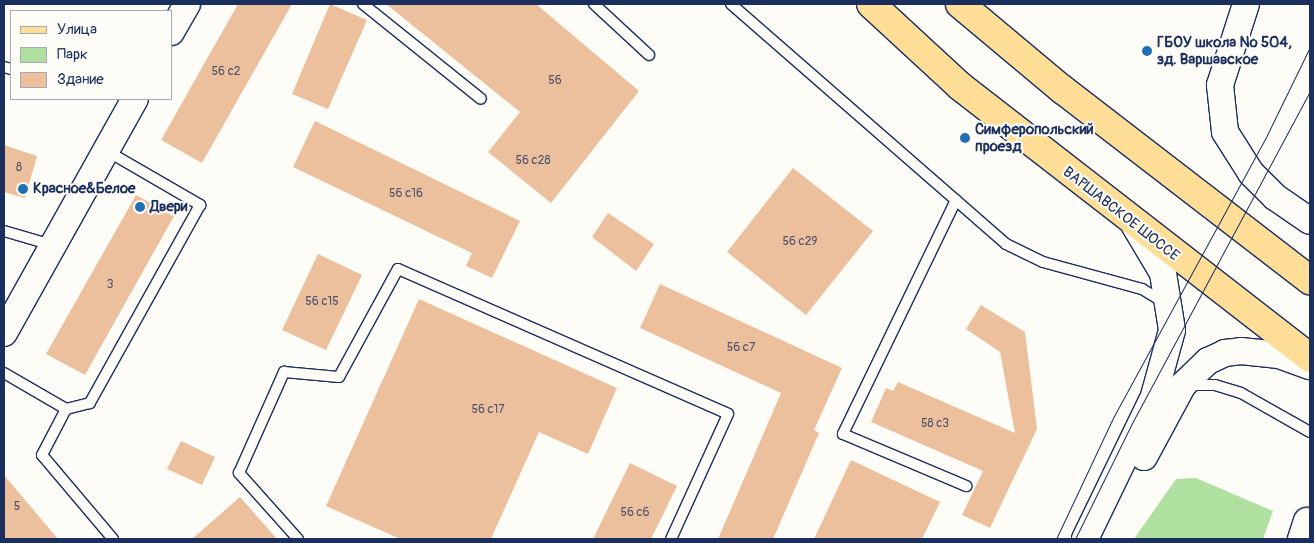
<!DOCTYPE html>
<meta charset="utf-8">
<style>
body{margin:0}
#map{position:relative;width:1314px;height:543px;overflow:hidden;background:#fdfcf7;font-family:Pangolin,sans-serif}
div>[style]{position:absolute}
.green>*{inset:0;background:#b0e09f}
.building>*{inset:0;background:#edc09d}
.roads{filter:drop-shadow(1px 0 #1b2f5e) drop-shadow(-1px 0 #1b2f5e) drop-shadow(0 1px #1b2f5e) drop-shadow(0 -1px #1b2f5e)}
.lane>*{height:10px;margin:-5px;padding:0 5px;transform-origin:5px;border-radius:5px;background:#fdfcf7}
.secondary>*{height:26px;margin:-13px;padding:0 13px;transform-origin:13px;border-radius:13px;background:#fdfcf7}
.primary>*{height:28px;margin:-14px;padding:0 14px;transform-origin:14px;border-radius:14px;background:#fedd96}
.tram>*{height:1px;margin:-0.5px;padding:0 0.5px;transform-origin:0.5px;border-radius:0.5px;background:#1b2f5e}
.dots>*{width:14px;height:14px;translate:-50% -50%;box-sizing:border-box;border:2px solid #fdfcf7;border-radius:50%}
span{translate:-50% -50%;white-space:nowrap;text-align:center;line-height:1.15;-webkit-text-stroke:4px #fdfcf7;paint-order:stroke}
.number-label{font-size:12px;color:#50536e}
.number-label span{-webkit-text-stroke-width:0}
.poi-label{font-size:15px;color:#1b2f5e;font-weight:700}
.left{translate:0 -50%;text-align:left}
.street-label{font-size:15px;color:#1b2f5e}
.frame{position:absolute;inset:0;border:5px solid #1b2f5e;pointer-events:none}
.legend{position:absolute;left:10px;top:10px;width:162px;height:90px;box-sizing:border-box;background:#fdfcf7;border:1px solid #a3aaba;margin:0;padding:6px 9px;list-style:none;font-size:15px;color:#1b2f5e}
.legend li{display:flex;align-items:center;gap:10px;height:25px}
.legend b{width:25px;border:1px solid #a3aaba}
</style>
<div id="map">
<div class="green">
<div style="clip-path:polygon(1196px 478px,1273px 511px,1263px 539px,1134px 539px,1176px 479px)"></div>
</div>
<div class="building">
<div style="clip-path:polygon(238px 4px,292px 4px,202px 163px,161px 140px)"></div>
<div style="clip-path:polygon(330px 4px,367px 20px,328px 109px,292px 94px)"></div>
<div style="clip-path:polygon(386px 4px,536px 4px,639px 91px,551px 203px,488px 152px,520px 112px)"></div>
<div style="clip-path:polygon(315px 121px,520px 221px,492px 278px,466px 266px,472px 253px,293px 167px)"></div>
<div style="clip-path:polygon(4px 145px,37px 156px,25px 198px,4px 192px)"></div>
<div style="clip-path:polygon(793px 168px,873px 231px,806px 315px,727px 252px)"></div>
<div style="clip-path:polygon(136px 195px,174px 216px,85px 375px,46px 354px)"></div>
<div style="clip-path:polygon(608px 213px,654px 244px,636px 271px,592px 237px)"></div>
<div style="clip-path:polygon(318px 254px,362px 275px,326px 350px,282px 330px)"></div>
<div style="clip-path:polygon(660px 284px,842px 368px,814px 430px,819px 433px,773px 539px,718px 539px,781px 393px,640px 328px)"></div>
<div style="clip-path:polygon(419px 299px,617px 388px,588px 454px,539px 432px,491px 539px,400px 539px,326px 506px)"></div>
<div style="clip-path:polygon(981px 305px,1025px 332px,1037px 429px,990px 528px,962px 515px,983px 471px,871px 422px,886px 388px,893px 391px,898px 382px,1015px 433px,1000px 352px,966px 329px)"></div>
<div style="clip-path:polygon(181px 441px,215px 457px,202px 485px,167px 469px)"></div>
<div style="clip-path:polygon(851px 460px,940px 502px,922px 539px,814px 539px)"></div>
<div style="clip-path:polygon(630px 463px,677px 486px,651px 539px,593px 539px)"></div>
<div style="clip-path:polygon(4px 475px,58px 539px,4px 539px)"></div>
<div style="clip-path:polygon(240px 497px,277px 539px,192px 539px)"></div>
</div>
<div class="roads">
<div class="lane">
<div style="left:363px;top:4px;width:151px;rotate:38.8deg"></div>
<div style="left:594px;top:4px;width:75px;rotate:42.8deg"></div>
<div style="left:731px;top:4px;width:365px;rotate:41.1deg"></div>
<div style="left:1006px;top:244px;width:41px;rotate:25.9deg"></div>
<div style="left:1043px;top:262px;width:103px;rotate:15.3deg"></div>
<div style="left:1142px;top:289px;width:26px;rotate:31deg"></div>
<div style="left:4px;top:67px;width:7px;rotate:16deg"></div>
<div style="left:107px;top:151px;width:108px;rotate:30.1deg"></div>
<div style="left:200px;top:205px;width:227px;rotate:119.1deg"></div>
<div style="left:90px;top:403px;width:25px;rotate:166deg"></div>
<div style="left:66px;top:409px;width:52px;rotate:117.6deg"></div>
<div style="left:42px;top:455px;width:110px;rotate:49.8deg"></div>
<div style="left:956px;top:200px;width:260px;rotate:115.8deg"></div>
<div style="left:843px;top:434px;width:134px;rotate:22.9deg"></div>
<div style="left:4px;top:231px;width:50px;rotate:16.3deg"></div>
<div style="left:4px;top:373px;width:72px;rotate:30.1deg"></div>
<div style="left:1190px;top:385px;width:25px"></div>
<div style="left:1215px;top:385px;width:27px;rotate:17deg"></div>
<div style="left:1241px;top:393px;width:79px;rotate:29.5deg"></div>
<div style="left:298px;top:539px;width:89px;rotate:-131.8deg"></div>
<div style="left:239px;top:473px;width:111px;rotate:-66deg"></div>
<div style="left:284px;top:372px;width:55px;rotate:5.2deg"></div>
<div style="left:339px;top:377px;width:123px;rotate:-61.4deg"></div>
<div style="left:398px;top:269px;width:360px;rotate:23.7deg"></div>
<div style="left:728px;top:414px;width:137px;rotate:114.5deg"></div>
</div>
<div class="secondary">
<div style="left:1246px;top:4px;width:85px;rotate:107.8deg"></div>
<div style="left:1220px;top:85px;width:47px;rotate:83.9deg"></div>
<div style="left:1225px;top:132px;width:49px;rotate:57.6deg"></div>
<div style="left:1251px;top:173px;width:34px;rotate:45deg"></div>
<div style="left:1275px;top:197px;width:42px;rotate:34.4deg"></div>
<div style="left:171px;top:32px;width:32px;rotate:-60deg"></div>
<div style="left:4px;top:333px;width:268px;rotate:-60.8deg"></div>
<div style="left:1144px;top:457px;width:82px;rotate:-61.6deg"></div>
<div style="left:1183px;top:385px;width:35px;rotate:-44deg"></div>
<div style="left:1208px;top:361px;width:19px;rotate:-25deg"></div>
<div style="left:1225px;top:353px;width:16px;rotate:-7deg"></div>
<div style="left:1241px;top:351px;width:38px;rotate:6deg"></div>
<div style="left:1279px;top:355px;width:33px;rotate:20deg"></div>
<div style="left:1085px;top:539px;width:159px;rotate:-64.2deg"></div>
<div style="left:1154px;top:396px;width:68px;rotate:-74.7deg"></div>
<div style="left:1172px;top:330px;width:58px;rotate:-99deg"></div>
<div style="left:1163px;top:273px;width:55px;rotate:-120.8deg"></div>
<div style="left:1301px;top:539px;width:19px;rotate:-72deg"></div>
</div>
<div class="primary">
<div style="left:871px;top:4px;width:122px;rotate:42.7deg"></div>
<div style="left:961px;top:87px;width:442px;rotate:37.8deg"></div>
<div style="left:960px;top:4px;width:134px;rotate:39.9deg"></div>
<div style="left:1063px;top:90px;width:312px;rotate:37.6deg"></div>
</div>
</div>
<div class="tram">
<div style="left:1056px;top:539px;width:136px;rotate:-64.8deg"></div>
<div style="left:1114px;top:416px;width:320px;rotate:-61.4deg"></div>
<div style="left:1267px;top:135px;width:98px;rotate:-64deg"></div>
<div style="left:1075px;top:539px;width:127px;rotate:-63.8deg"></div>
<div style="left:1131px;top:425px;width:379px;rotate:-61.8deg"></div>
</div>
<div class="dots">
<div style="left:1147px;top:51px;background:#1f6fb2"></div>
<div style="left:965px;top:138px;background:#1f6fb2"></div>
<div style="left:23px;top:189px;background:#1f6fb2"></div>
<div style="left:140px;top:207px;background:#1f6fb2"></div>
</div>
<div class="number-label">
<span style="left:226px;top:72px">56 с2</span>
<span style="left:555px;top:81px">56</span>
<span style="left:533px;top:161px">56 с28</span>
<span style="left:19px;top:168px">8</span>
<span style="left:406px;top:194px">56 с16</span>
<span style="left:800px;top:242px">56 с29</span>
<span style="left:110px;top:285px">3</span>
<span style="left:322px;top:302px">56 с15</span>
<span style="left:741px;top:348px">56 с7</span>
<span style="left:488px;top:410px">56 с17</span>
<span style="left:935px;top:424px">58 с3</span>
<span style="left:17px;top:507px">5</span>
<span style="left:635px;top:513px">56 с6</span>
</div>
<div class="poi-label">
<span class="left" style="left:1157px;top:51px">ГБОУ школа № 504,<br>зд. Варшавское</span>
<span class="left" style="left:975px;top:138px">Симферопольский<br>проезд</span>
<span class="left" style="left:33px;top:189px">Красное&amp;Белое</span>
<span class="left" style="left:150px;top:207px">Двери</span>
</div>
<div class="street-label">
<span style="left:1121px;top:214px;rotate:38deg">ВАРШАВСКОЕ ШОССЕ</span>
</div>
<div class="frame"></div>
<ul class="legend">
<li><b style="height:6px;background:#fedd96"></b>Улица</li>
<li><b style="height:14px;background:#b0e09f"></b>Парк</li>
<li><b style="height:14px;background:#edc09d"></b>Здание</li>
</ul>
</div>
